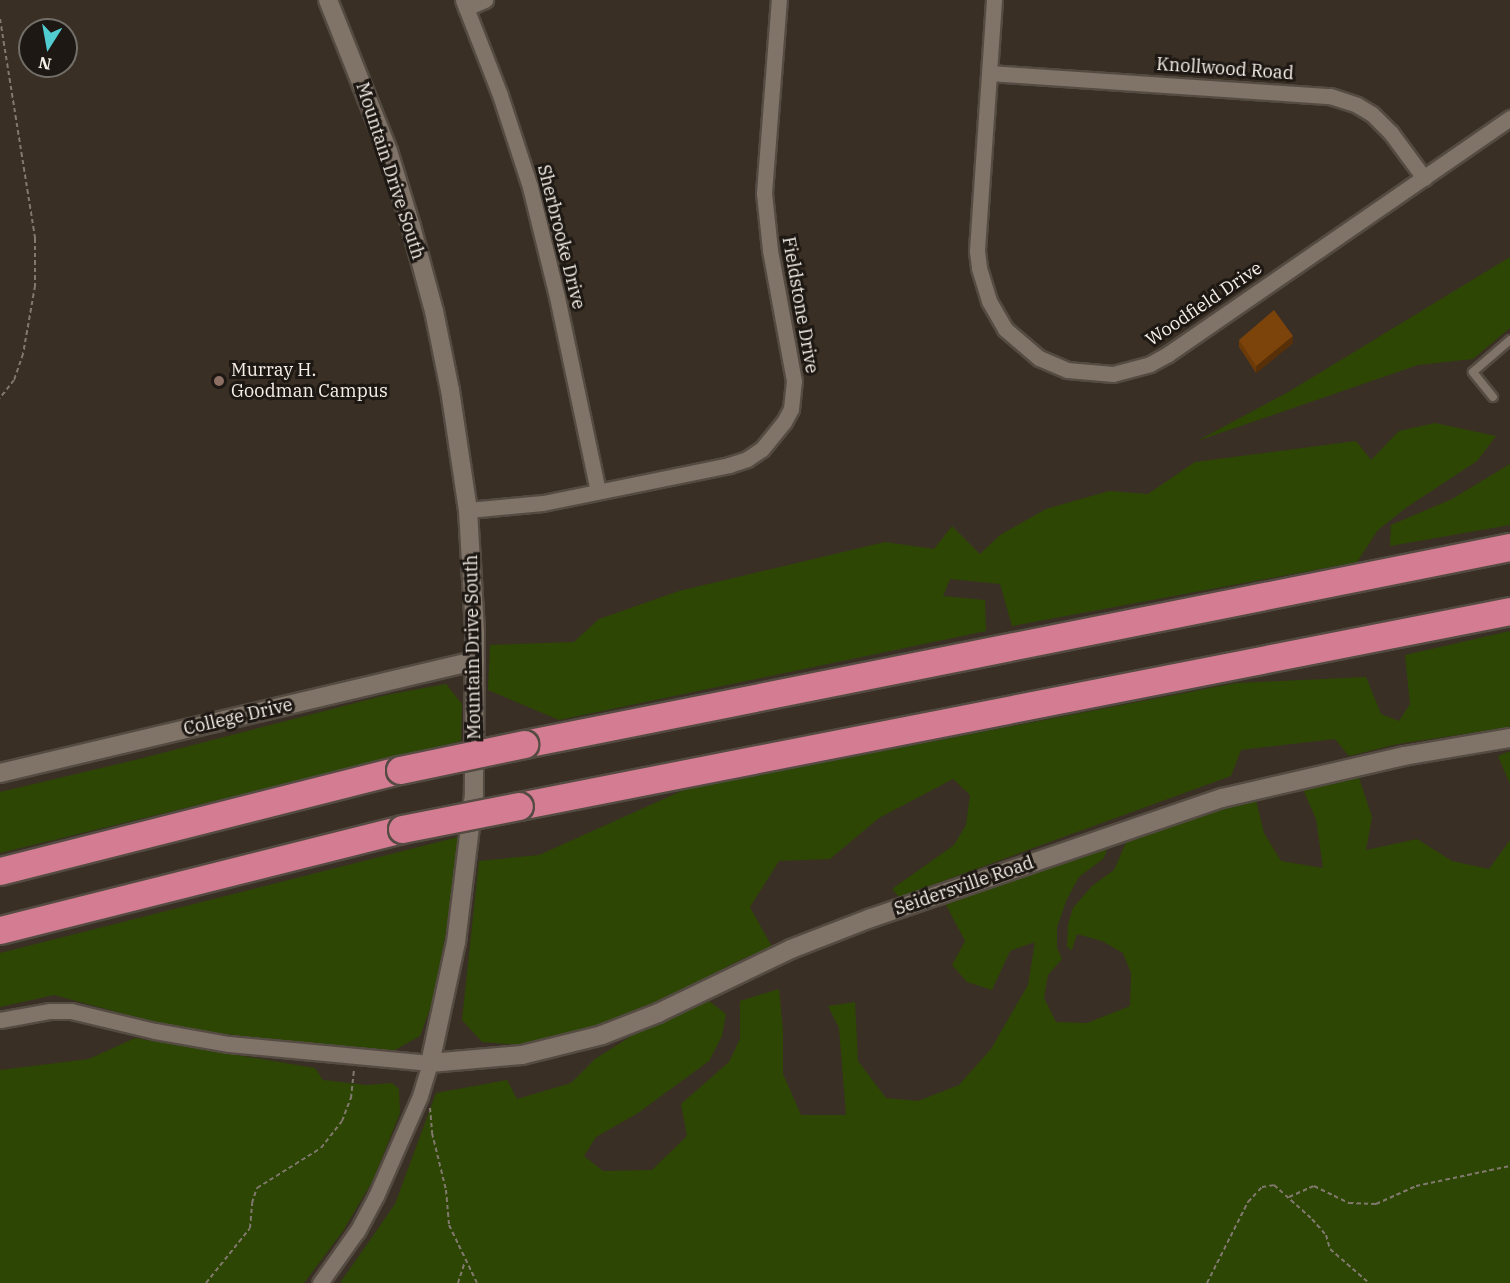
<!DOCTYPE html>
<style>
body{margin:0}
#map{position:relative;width:1510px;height:1283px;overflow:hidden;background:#3a2f24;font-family:"IBM Plex Serif",serif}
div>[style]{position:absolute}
.green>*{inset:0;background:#2d4604}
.path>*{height:2px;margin-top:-1px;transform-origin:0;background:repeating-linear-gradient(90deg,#81786e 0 4.5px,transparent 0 7.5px)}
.roads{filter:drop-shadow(2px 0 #544b42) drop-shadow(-2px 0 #544b42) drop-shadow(0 2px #544b42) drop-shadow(0 -2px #544b42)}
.service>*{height:8px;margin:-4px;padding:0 4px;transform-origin:4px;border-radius:4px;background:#807367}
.minor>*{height:15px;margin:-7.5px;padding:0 7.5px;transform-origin:7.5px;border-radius:7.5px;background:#807367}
.tertiary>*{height:18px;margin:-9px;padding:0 9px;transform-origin:9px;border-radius:9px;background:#807367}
.motorway>*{height:27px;margin:-13.5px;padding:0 13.5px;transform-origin:13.5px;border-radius:13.5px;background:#d37c92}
.bridges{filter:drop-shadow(2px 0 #544b42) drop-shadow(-2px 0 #544b42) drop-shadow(0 2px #544b42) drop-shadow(0 -2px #544b42)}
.motorway-bridge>*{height:27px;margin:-13.5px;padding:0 13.5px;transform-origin:13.5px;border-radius:13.5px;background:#d37c92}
.wall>*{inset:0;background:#6b3a09}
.shaded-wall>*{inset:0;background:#572f08}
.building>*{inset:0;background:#7c430b}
.dots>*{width:16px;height:16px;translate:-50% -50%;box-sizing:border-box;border:3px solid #1d1813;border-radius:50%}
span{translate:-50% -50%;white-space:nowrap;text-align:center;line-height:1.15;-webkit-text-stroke:6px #1d1813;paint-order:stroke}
.street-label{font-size:18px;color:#f7f0e9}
.poi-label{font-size:18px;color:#f7f0e9}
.left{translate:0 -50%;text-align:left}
.north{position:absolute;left:18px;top:18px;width:60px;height:60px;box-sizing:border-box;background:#1d1813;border:2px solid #746e69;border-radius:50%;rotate:191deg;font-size:16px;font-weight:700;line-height:24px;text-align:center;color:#f7f0e9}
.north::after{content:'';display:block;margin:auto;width:21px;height:27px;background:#51ccd1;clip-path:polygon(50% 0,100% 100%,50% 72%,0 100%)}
</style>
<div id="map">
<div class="green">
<div style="clip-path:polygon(1510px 257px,1510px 328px,1473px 359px,1418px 365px,1197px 441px,1290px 391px)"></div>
<div style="clip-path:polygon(1435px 423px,1496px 436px,1477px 461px,1407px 507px,1378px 530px,1357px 562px,1012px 626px,1000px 584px,950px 579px,943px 596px,985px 600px,986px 631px,559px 720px,488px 690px,490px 645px,574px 642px,599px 619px,679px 591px,885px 542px,934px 549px,952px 526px,980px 554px,1000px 535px,1046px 509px,1109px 491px,1148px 494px,1195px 462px,1356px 441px,1371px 460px,1399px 431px)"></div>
<div style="clip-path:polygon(1510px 464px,1510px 525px,1390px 546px,1391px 525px,1452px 499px)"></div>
<div style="clip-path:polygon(1510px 631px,1510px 727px,1398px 744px,1349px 756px,1335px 739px,1241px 750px,1231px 776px,899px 897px,892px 889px,954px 845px,966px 825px,970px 795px,953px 779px,879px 818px,830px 859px,779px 861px,750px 907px,772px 947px,742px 959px,636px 1014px,572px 1036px,520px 1045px,482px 1042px,462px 1020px,479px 861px,539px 855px,686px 789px,1236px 683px,1366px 677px,1381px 714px,1399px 721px,1410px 704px,1405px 655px)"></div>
<div style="clip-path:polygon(446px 684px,462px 704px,461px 741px,0 853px,0 792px,139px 759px,386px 695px)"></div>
<div style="clip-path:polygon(1510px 751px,1510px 784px,1498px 756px)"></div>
<div style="clip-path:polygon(1358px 775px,1372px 817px,1366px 850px,1417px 839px,1452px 861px,1489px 869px,1510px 840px,1510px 1283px,340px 1283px,395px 1204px,436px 1093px,507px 1080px,517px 1099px,571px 1083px,595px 1059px,641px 1030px,709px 1001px,726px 1014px,722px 1036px,709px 1061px,638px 1113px,596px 1137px,584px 1156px,603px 1171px,652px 1170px,687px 1136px,681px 1104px,729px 1062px,740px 1039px,740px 1001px,779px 989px,783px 1031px,783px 1074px,801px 1115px,846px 1115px,839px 1028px,828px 1006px,855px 1002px,858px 1061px,886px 1098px,918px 1101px,959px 1085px,991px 1049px,1028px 985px,1035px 942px,1010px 951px,992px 990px,967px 982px,952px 965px,965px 941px,944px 901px,1108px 847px,1104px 858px,1079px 877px,1067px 899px,1057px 927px,1057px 948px,1062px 959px,1048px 975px,1044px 998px,1056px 1022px,1087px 1023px,1130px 1006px,1131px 973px,1123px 953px,1102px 941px,1077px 934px,1072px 950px,1067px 947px,1068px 924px,1073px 908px,1092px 886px,1114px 870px,1127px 840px,1255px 796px,1264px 833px,1281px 861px,1323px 868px,1316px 819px,1302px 787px)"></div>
<div style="clip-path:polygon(458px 837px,451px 904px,434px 998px,420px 1036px,393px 1051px,312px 1045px,173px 1027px,54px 995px,0 1007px,0 953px)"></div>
<div style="clip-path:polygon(135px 1038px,315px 1068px,323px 1080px,366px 1085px,392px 1083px,399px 1089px,400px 1113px,373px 1180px,343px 1231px,304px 1283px,0 1283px,0 1070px,89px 1059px)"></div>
</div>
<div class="path">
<div style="left:0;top:19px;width:222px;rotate:80.9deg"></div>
<div style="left:35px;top:238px;width:48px;rotate:90deg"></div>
<div style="left:35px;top:286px;width:69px;rotate:100deg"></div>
<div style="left:23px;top:354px;width:28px;rotate:109deg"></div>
<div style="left:14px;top:380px;width:23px;rotate:128deg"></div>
<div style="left:430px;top:1108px;width:25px;rotate:85deg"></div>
<div style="left:432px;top:1133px;width:59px;rotate:76.2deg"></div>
<div style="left:446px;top:1190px;width:35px;rotate:85deg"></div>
<div style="left:449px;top:1225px;width:64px;rotate:64.2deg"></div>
<div style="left:1289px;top:1197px;width:27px;rotate:-24deg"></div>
<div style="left:1314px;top:1186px;width:39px;rotate:26deg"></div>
<div style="left:1349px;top:1203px;width:27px;rotate:2deg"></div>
<div style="left:1376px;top:1204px;width:44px;rotate:-24.2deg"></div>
<div style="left:1416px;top:1186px;width:96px;rotate:-12deg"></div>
<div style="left:206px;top:1283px;width:70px;rotate:-51.3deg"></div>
<div style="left:250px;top:1228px;width:25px;rotate:-85deg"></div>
<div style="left:252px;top:1203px;width:16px;rotate:-72deg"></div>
<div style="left:257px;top:1188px;width:75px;rotate:-32deg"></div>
<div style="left:321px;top:1148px;width:34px;rotate:-52deg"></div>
<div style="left:342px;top:1121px;width:25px;rotate:-69deg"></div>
<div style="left:351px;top:1098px;width:30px;rotate:-84deg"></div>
<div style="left:458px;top:1283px;width:22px;rotate:-72deg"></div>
<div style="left:1207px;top:1283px;width:91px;rotate:-63.2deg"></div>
<div style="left:1248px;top:1202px;width:21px;rotate:-47deg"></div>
<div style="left:1262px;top:1187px;width:12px;rotate:-9deg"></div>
<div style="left:1274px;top:1185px;width:51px;rotate:41.8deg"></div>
<div style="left:1312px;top:1219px;width:21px;rotate:49deg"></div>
<div style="left:1326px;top:1235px;width:15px;rotate:74deg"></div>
<div style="left:1330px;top:1249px;width:52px;rotate:41.1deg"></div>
</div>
<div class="roads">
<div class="service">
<div style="left:1493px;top:397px;width:32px;rotate:-129deg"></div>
<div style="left:1473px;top:372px;width:49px;rotate:-40.9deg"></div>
</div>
<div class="minor">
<div style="left:463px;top:0;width:102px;rotate:68.7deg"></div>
<div style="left:500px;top:95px;width:97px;rotate:71.9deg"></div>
<div style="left:530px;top:187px;width:113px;rotate:76.2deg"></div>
<div style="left:557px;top:297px;width:198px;rotate:78.1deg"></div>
<div style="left:994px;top:0;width:252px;rotate:93.9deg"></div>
<div style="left:977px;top:251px;width:17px;rotate:83deg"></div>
<div style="left:979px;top:268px;width:34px;rotate:73deg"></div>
<div style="left:989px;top:301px;width:32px;rotate:60deg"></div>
<div style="left:1005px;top:329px;width:45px;rotate:40.5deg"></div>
<div style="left:1039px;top:358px;width:30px;rotate:23deg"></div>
<div style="left:1067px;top:370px;width:46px;rotate:5deg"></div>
<div style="left:1113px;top:374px;width:38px;rotate:-15deg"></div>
<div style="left:1150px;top:364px;width:21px;rotate:-29deg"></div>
<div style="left:1168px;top:354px;width:416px;rotate:-34.6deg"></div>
<div style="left:466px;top:8px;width:21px;rotate:-23deg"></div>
<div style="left:989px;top:73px;width:342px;rotate:3.9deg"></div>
<div style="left:1330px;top:96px;width:28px;rotate:18deg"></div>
<div style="left:1357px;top:105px;width:17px;rotate:31deg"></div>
<div style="left:1372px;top:114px;width:27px;rotate:45deg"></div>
<div style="left:1391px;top:133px;width:56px;rotate:53.7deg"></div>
<div style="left:468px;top:510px;width:75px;rotate:-5.3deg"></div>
<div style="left:543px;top:503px;width:190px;rotate:-11.5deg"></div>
<div style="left:729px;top:465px;width:19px;rotate:-18deg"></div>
<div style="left:747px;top:459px;width:18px;rotate:-34deg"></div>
<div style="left:762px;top:449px;width:35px;rotate:-51deg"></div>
<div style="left:784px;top:422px;width:15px;rotate:-62deg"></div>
<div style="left:791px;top:409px;width:28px;rotate:-84deg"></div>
<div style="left:794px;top:381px;width:133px;rotate:-100.4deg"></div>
<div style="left:770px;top:250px;width:57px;rotate:-96deg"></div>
<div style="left:764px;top:193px;width:194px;rotate:-85.6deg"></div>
<div style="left:0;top:1020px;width:51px;rotate:-10.2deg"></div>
<div style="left:50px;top:1011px;width:21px"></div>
<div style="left:71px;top:1011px;width:86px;rotate:13.4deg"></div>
<div style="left:155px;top:1031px;width:75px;rotate:10deg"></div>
<div style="left:229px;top:1044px;width:202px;rotate:5.4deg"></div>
<div style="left:430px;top:1063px;width:34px;rotate:107deg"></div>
<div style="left:420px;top:1096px;width:109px;rotate:113.7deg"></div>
<div style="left:376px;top:1196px;width:40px;rotate:118deg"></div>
<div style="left:357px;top:1231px;width:64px;rotate:125.4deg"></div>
</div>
<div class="tertiary">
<div style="left:328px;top:0;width:162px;rotate:68.3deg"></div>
<div style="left:388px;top:151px;width:78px;rotate:73deg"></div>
<div style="left:411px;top:226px;width:88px;rotate:74.9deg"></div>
<div style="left:434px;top:311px;width:81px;rotate:78.6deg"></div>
<div style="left:450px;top:390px;width:121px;rotate:81.5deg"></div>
<div style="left:468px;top:510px;width:122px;rotate:86.7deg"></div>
<div style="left:475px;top:632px;width:162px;rotate:90.4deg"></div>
<div style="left:474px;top:794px;width:149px;rotate:96.9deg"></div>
<div style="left:456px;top:942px;width:124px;rotate:102.1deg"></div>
<div style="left:430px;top:1063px;width:92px;rotate:-5deg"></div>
<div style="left:522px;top:1055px;width:82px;rotate:-14deg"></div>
<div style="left:602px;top:1035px;width:60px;rotate:-21.4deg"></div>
<div style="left:658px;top:1013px;width:148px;rotate:-25.7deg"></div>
<div style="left:791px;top:949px;width:86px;rotate:-21.2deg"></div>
<div style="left:871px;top:918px;width:371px;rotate:-18.9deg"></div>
<div style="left:1222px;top:798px;width:187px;rotate:-13deg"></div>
<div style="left:1404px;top:756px;width:108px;rotate:-9.6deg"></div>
<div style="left:0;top:773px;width:488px;rotate:-13.3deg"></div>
</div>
<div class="motorway">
<div style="left:524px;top:744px;width:1005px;rotate:-11.3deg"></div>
<div style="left:519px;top:806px;width:1010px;rotate:-11.13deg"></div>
<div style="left:0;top:871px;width:413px;rotate:-14.2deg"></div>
<div style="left:0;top:930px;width:414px;rotate:-14.1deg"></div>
</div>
</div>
<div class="bridges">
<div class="motorway-bridge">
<div style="left:400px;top:770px;width:127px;rotate:-11.8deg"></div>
<div style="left:402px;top:829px;width:119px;rotate:-11.1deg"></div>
</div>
</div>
<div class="wall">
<div style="clip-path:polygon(1239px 340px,1293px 343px,1256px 373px,1239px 347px)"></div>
</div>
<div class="shaded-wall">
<div style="clip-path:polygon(1293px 336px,1293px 343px,1256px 373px,1256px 366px)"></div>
</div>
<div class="building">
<div style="clip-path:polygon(1274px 310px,1293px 336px,1256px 366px,1239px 340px)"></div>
</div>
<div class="dots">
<div style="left:219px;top:381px;background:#8d6e63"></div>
</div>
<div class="street-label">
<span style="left:1225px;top:69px;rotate:4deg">Knollwood Road</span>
<span style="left:390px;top:171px;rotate:72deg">Mountain Drive South</span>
<span style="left:561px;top:237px;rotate:76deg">Sherbrooke Drive</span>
<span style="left:1204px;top:304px;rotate:-34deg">Woodfield Drive</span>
<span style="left:800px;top:305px;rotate:80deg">Fieldstone Drive</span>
<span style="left:473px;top:647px;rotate:-91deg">Mountain Drive South</span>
<span style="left:238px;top:717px;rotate:-13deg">College Drive</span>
<span style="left:964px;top:886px;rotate:-19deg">Seidersville Road</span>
</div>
<div class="poi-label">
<span class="left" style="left:231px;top:381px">Murray H.<br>Goodman Campus</span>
</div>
<div class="north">N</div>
</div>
